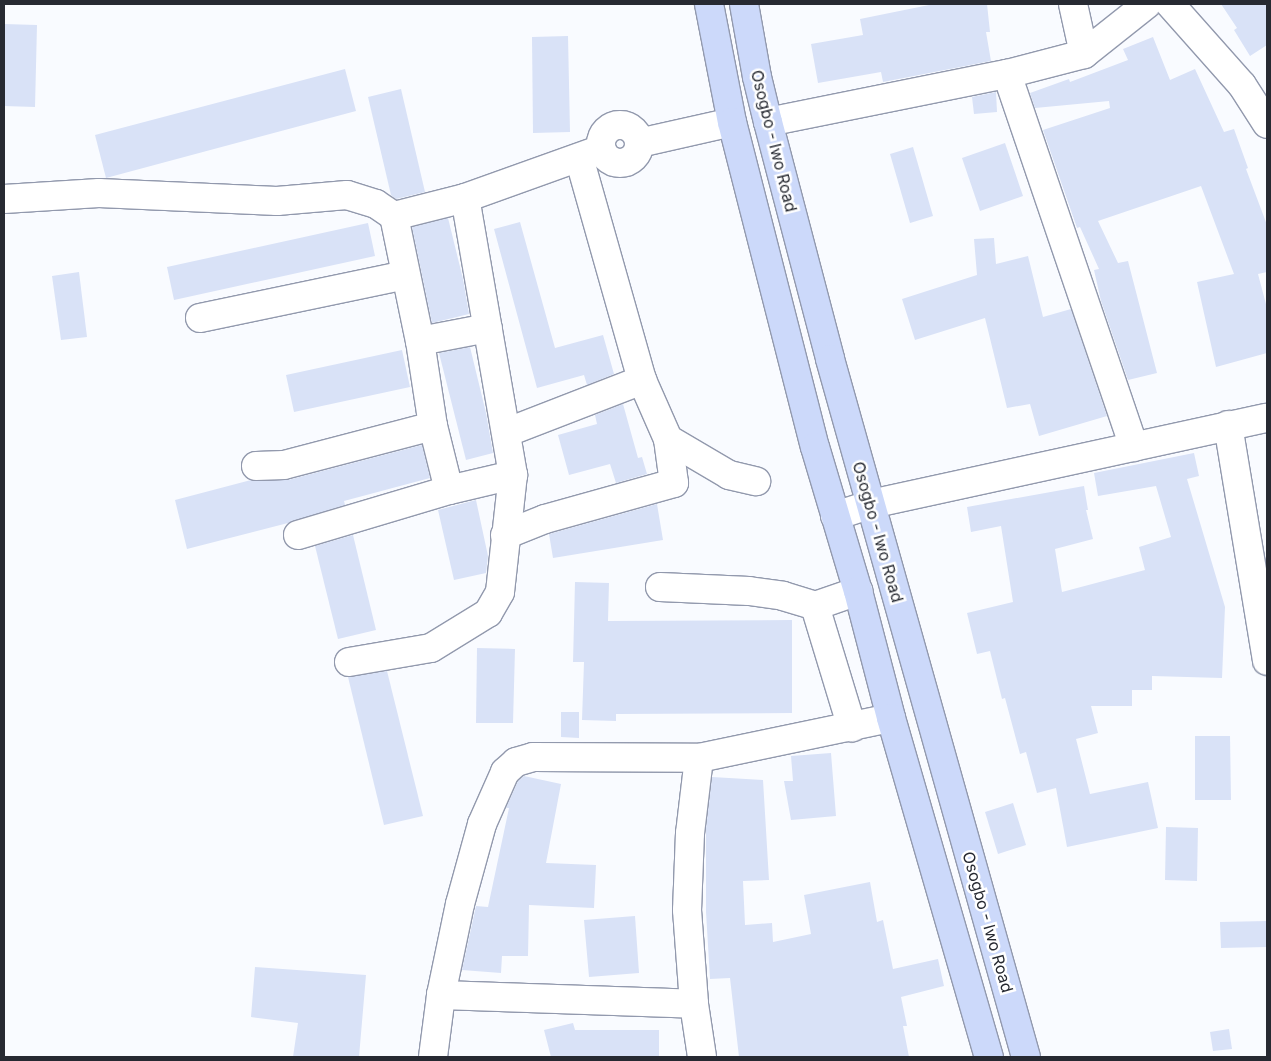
<!DOCTYPE html>
<style>
body{margin:0}
#map{position:relative;width:1271px;height:1061px;overflow:hidden;background:#f9fbff;font-family:Inter,sans-serif}
div>[style]{position:absolute}
.building>*{inset:0;background:#d9e2f7}
.roads{filter:drop-shadow(1px 0 #9299ad) drop-shadow(-1px 0 #9299ad) drop-shadow(0 1px #9299ad) drop-shadow(0 -1px #9299ad)}
.minor>*{height:28px;margin:-14px;padding:0 14px;transform-origin:14px;border-radius:14px;background:#fff}
.minor>.ring{margin:-14px;padding:0;box-sizing:content-box;background:none;border:28px solid #fff;border-radius:50%}
.major>*{height:28px;margin:-14px;padding:0 14px;transform-origin:14px;border-radius:14px;background:#ccd9fa}
span{translate:-50% -50%;white-space:nowrap;text-align:center;line-height:1.15;-webkit-text-stroke:5px #fff;paint-order:stroke}
.street-label{font-size:16px;color:#272a32}
.frame{position:absolute;inset:0;border:5px solid #272a32;pointer-events:none}
</style>
<div id="map">
<div class="building">
<div style="clip-path:polygon(934px 4px,987px 4px,990px 32px,986px 32px,991px 61px,883px 82px,881px 72px,818px 83px,811px 44px,863px 35px,860px 19px)"></div>
<div style="clip-path:polygon(1221px 4px,1267px 4px,1267px 45px,1250px 56px,1234px 30px,1237px 28px)"></div>
<div style="clip-path:polygon(4px 24px,37px 25px,35px 107px,4px 106px)"></div>
<div style="clip-path:polygon(568px 36px,570px 132px,533px 133px,532px 37px)"></div>
<div style="clip-path:polygon(1153px 37px,1170px 80px,1195px 69px,1224px 132px,1234px 129px,1248px 168px,1246px 169px,1267px 225px,1267px 272px,1258px 274px,1267px 308px,1267px 353px,1216px 367px,1197px 282px,1234px 274px,1201px 186px,1098px 221px,1118px 263px,1128px 261px,1157px 373px,1128px 380px,1101px 301px,1094px 270px,1099px 269px,1080px 227px,1077px 228px,1043px 130px,1110px 108px,1109px 101px,1035px 108px,1030px 93px,1069px 79px,1070px 82px,1128px 60px,1123px 49px)"></div>
<div style="clip-path:polygon(345px 69px,356px 111px,106px 178px,95px 135px)"></div>
<div style="clip-path:polygon(401px 89px,425px 192px,396px 199px,391px 195px,368px 97px)"></div>
<div style="clip-path:polygon(996px 92px,997px 112px,974px 114px,972px 97px)"></div>
<div style="clip-path:polygon(1005px 143px,1023px 196px,980px 211px,962px 158px)"></div>
<div style="clip-path:polygon(913px 147px,933px 216px,910px 223px,890px 154px)"></div>
<div style="clip-path:polygon(448px 218px,463px 279px,469px 314px,432px 323px,412px 227px)"></div>
<div style="clip-path:polygon(520px 222px,555px 348px,603px 335px,614px 374px,587px 385px,584px 375px,537px 388px,494px 229px)"></div>
<div style="clip-path:polygon(368px 223px,375px 256px,174px 300px,167px 267px)"></div>
<div style="clip-path:polygon(994px 238px,996px 264px,1028px 256px,1043px 317px,1071px 309px,1107px 416px,1039px 436px,1030px 404px,1007px 408px,985px 318px,915px 340px,902px 299px,977px 275px,974px 239px)"></div>
<div style="clip-path:polygon(79px 272px,87px 337px,61px 340px,52px 276px)"></div>
<div style="clip-path:polygon(470px 347px,486px 413px,493px 453px,466px 460px,439px 353px)"></div>
<div style="clip-path:polygon(402px 350px,410px 387px,294px 412px,286px 375px)"></div>
<div style="clip-path:polygon(623px 404px,638px 458px,642px 457px,647px 474px,616px 483px,610px 464px,569px 475px,558px 435px,597px 424px,595px 415px)"></div>
<div style="clip-path:polygon(422px 445px,430px 478px,344px 501px,345px 505px,288px 523px,187px 549px,175px 500px,251px 480px,288px 480px)"></div>
<div style="clip-path:polygon(1194px 453px,1199px 476px,1187px 479px,1225px 607px,1222px 678px,1152px 676px,1152px 690px,1132px 690px,1132px 706px,1091px 706px,1098px 733px,1076px 739px,1090px 794px,1148px 782px,1158px 828px,1067px 847px,1056px 788px,1037px 793px,1026px 752px,1020px 754px,1005px 698px,1002px 699px,990px 651px,977px 654px,967px 613px,1013px 602px,1001px 526px,971px 532px,967px 507px,1084px 486px,1088px 510px,1086px 510px,1093px 539px,1055px 549px,1062px 592px,1145px 570px,1139px 547px,1171px 537px,1156px 486px,1098px 496px,1094px 473px)"></div>
<div style="clip-path:polygon(476px 500px,488px 556px,486px 573px,454px 580px,438px 510px)"></div>
<div style="clip-path:polygon(657px 504px,663px 540px,553px 558px,549px 534px)"></div>
<div style="clip-path:polygon(353px 535px,376px 630px,338px 639px,315px 546px)"></div>
<div style="clip-path:polygon(575px 582px,609px 583px,608px 621px,792px 620px,792px 713px,616px 714px,616px 721px,582px 720px,584px 662px,573px 662px)"></div>
<div style="clip-path:polygon(477px 648px,515px 649px,513px 723px,476px 723px)"></div>
<div style="clip-path:polygon(387px 671px,423px 816px,384px 825px,348px 677px)"></div>
<div style="clip-path:polygon(561px 712px,579px 712px,579px 738px,561px 737px)"></div>
<div style="clip-path:polygon(1195px 736px,1230px 736px,1231px 800px,1195px 800px)"></div>
<div style="clip-path:polygon(831px 753px,836px 816px,791px 820px,784px 781px,793px 781px,791px 756px)"></div>
<div style="clip-path:polygon(524px 776px,561px 784px,546px 863px,596px 865px,594px 908px,529px 905px,528px 956px,502px 956px,501px 973px,462px 970px,476px 906px,488px 907px,509px 808px,506px 808px,518px 781px)"></div>
<div style="clip-path:polygon(712px 777px,763px 780px,769px 880px,743px 881px,745px 925px,772px 923px,773px 942px,811px 934px,804px 895px,870px 882px,877px 922px,883px 920px,893px 969px,938px 959px,944px 986px,901px 997px,907px 1026px,903px 1026px,909px 1057px,739px 1057px,730px 978px,710px 979px,706px 912px,706px 828px)"></div>
<div style="clip-path:polygon(1013px 803px,1026px 845px,998px 854px,985px 812px)"></div>
<div style="clip-path:polygon(1166px 827px,1198px 828px,1197px 881px,1165px 880px)"></div>
<div style="clip-path:polygon(635px 916px,639px 973px,589px 977px,584px 920px)"></div>
<div style="clip-path:polygon(1267px 921px,1267px 947px,1221px 948px,1220px 922px)"></div>
<div style="clip-path:polygon(255px 967px,366px 975px,359px 1057px,293px 1057px,298px 1023px,251px 1017px)"></div>
<div style="clip-path:polygon(573px 1023px,575px 1030px,659px 1030px,659px 1057px,551px 1057px,544px 1030px)"></div>
<div style="clip-path:polygon(1229px 1029px,1232px 1049px,1213px 1051px,1210px 1032px)"></div>
</div>
<div class="roads">
<div class="minor">
<div style="left:1073px;top:4px;width:51px;rotate:77.6deg"></div>
<div style="left:1170px;top:4px;width:108px;rotate:48.4deg"></div>
<div style="left:1242px;top:85px;width:46px;rotate:57.3deg"></div>
<div style="left:1007px;top:74px;width:394px;rotate:71.2deg"></div>
<div style="left:768px;top:122px;width:244px;rotate:-11.4deg"></div>
<div style="left:1007px;top:74px;width:80px;rotate:-14.6deg"></div>
<div style="left:1084px;top:54px;width:80px;rotate:-38.4deg"></div>
<div class="ring" style="left:601px;top:125px;width:10px;height:10px"></div>
<div style="left:639px;top:143px;width:95px;rotate:-12.7deg"></div>
<div style="left:4px;top:199px;width:95px;rotate:-3.6deg"></div>
<div style="left:99px;top:193px;width:178px;rotate:2.6deg"></div>
<div style="left:277px;top:201px;width:70px;rotate:-4.9deg"></div>
<div style="left:347px;top:195px;width:30px;rotate:17deg"></div>
<div style="left:376px;top:204px;width:22px;rotate:34deg"></div>
<div style="left:394px;top:216px;width:128px;rotate:78.3deg"></div>
<div style="left:420px;top:341px;width:86px;rotate:81.3deg"></div>
<div style="left:433px;top:426px;width:66px;rotate:76deg"></div>
<div style="left:394px;top:216px;width:73px;rotate:-14.2deg"></div>
<div style="left:465px;top:198px;width:145px;rotate:-19.7deg"></div>
<div style="left:200px;top:318px;width:209px;rotate:-11.8deg"></div>
<div style="left:420px;top:341px;width:69px;rotate:-10.8deg"></div>
<div style="left:1228px;top:425px;width:239px;rotate:80.6deg"></div>
<div style="left:508px;top:432px;width:144px;rotate:-21.2deg"></div>
<div style="left:668px;top:439px;width:71px;rotate:30.5deg"></div>
<div style="left:729px;top:475px;width:28px;rotate:13deg"></div>
<div style="left:256px;top:466px;width:28px;rotate:-2deg"></div>
<div style="left:284px;top:465px;width:154px;rotate:-14.7deg"></div>
<div style="left:835px;top:516px;width:38px;rotate:-18deg"></div>
<div style="left:871px;top:504px;width:405px;rotate:-12.3deg"></div>
<div style="left:298px;top:535px;width:158px;rotate:-16.6deg"></div>
<div style="left:449px;top:490px;width:66px;rotate:-13.2deg"></div>
<div style="left:505px;top:535px;width:43px;rotate:-21.8deg"></div>
<div style="left:545px;top:519px;width:134px;rotate:-15.6deg"></div>
<div style="left:674px;top:483px;width:44px;rotate:-97.8deg"></div>
<div style="left:668px;top:439px;width:64px;rotate:-113.8deg"></div>
<div style="left:642px;top:380px;width:231px;rotate:-105.8deg"></div>
<div style="left:660px;top:587px;width:89px;rotate:2.6deg"></div>
<div style="left:749px;top:591px;width:34px;rotate:8deg"></div>
<div style="left:783px;top:596px;width:34px;rotate:17deg"></div>
<div style="left:815px;top:606px;width:46px;rotate:-19.2deg"></div>
<div style="left:815px;top:606px;width:127px;rotate:73.1deg"></div>
<div style="left:349px;top:662px;width:83px;rotate:-9.7deg"></div>
<div style="left:431px;top:648px;width:67px;rotate:-31.6deg"></div>
<div style="left:488px;top:613px;width:24px;rotate:-60deg"></div>
<div style="left:500px;top:592px;width:118px;rotate:-83.7deg"></div>
<div style="left:513px;top:475px;width:281px;rotate:-99.8deg"></div>
<div style="left:699px;top:758px;width:76px;rotate:96.8deg"></div>
<div style="left:690px;top:833px;width:77px;rotate:92.2deg"></div>
<div style="left:687px;top:910px;width:94px;rotate:85.7deg"></div>
<div style="left:694px;top:1004px;width:54px;rotate:81.4deg"></div>
<div style="left:441px;top:995px;width:253px;rotate:2deg"></div>
<div style="left:433px;top:1057px;width:63px;rotate:-82.6deg"></div>
<div style="left:441px;top:995px;width:93px;rotate:-78.2deg"></div>
<div style="left:460px;top:904px;width:83px;rotate:-74.6deg"></div>
<div style="left:482px;top:824px;width:57px;rotate:-66.1deg"></div>
<div style="left:505px;top:772px;width:15px;rotate:-42deg"></div>
<div style="left:516px;top:762px;width:18px;rotate:-16deg"></div>
<div style="left:533px;top:757px;width:166px;rotate:0.3deg"></div>
<div style="left:699px;top:758px;width:196px;rotate:-11.8deg"></div>
</div>
<div class="major">
<div style="left:709px;top:4px;width:120px;rotate:79deg"></div>
<div style="left:732px;top:122px;width:335px;rotate:75.7deg"></div>
<div style="left:815px;top:447px;width:150px;rotate:73.4deg"></div>
<div style="left:858px;top:591px;width:131px;rotate:75.4deg"></div>
<div style="left:891px;top:718px;width:353px;rotate:73.9deg"></div>
<div style="left:744px;top:4px;width:74px;rotate:79.9deg"></div>
<div style="left:757px;top:77px;width:46px;rotate:76.3deg"></div>
<div style="left:768px;top:122px;width:245px;rotate:75.3deg"></div>
<div style="left:830px;top:359px;width:725px;rotate:74.32deg"></div>
</div>
</div>
<div class="street-label">
<span style="left:774px;top:141px;rotate:76deg">Osogbo - Iwo Road</span>
<span style="left:878px;top:532px;rotate:74deg">Osogbo - Iwo Road</span>
<span style="left:988px;top:922px;rotate:74deg">Osogbo - Iwo Road</span>
</div>
<div class="frame"></div>
</div>
